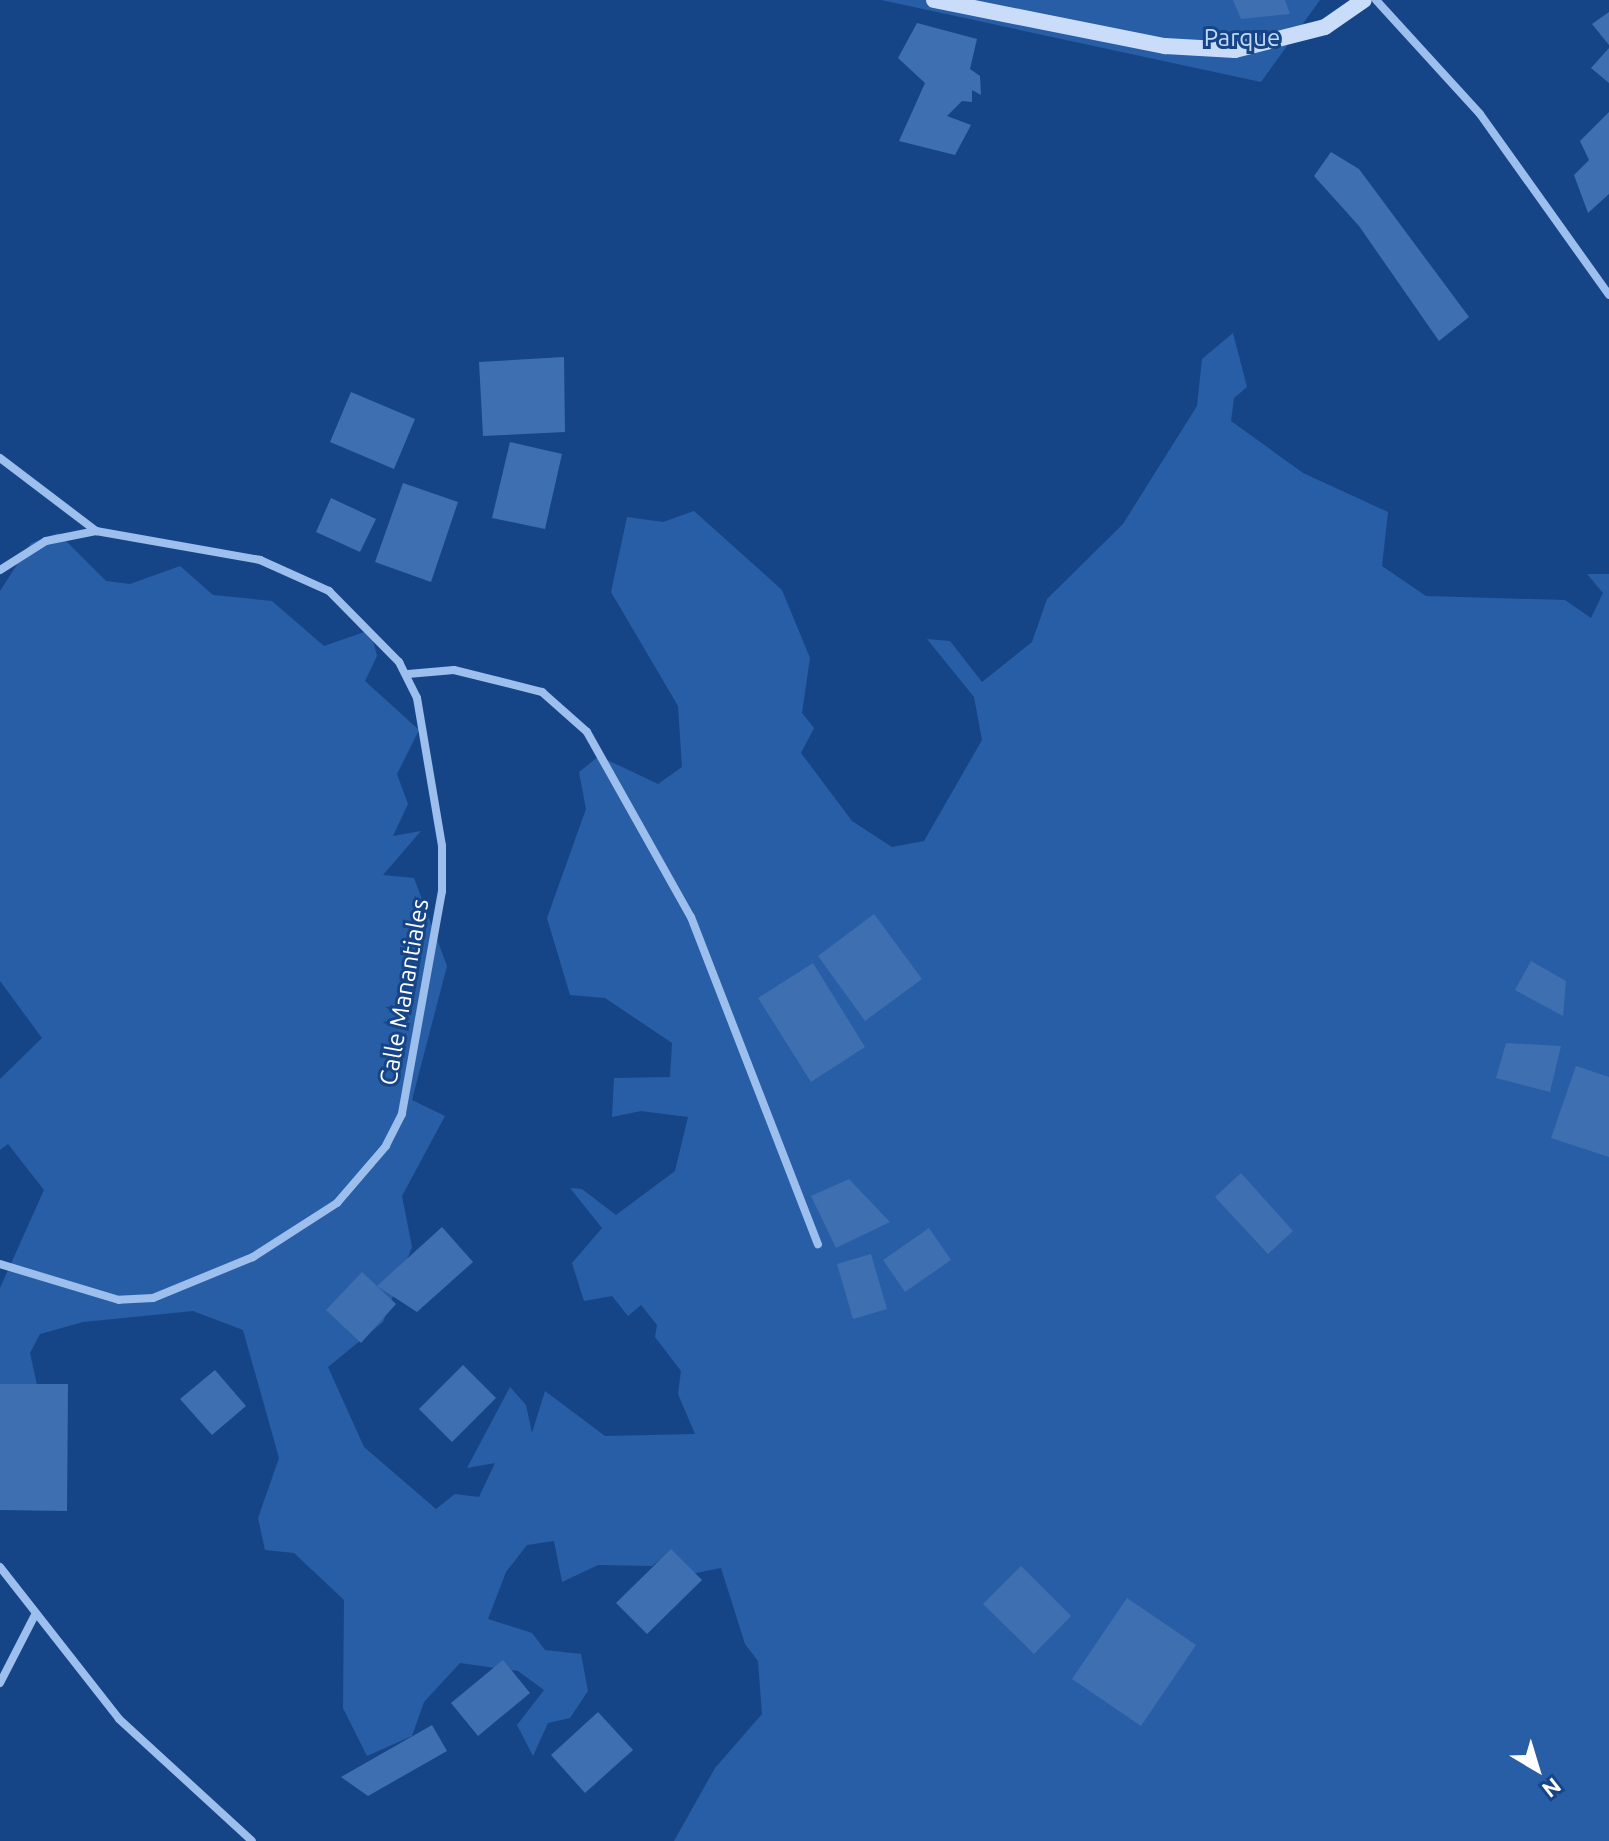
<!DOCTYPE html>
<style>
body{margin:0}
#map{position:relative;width:1609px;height:1841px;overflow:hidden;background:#164587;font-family:Ubuntu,sans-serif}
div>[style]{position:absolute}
.green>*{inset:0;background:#285ea6}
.building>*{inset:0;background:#3e6fb1}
.street>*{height:8px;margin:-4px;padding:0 4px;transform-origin:4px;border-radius:4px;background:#9cbfee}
.secondary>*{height:16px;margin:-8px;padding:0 8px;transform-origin:8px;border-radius:8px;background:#c9ddfa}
span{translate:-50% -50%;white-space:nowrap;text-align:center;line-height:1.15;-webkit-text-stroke:6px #164587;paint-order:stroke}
.park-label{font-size:24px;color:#c2dafa}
.street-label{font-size:24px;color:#fff}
.north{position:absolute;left:1497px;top:1729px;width:80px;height:80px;-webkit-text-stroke:6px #164587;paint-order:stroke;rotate:142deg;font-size:22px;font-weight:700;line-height:32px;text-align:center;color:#fff}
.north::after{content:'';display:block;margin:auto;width:28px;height:36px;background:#fff;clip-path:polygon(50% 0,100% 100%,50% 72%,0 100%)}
</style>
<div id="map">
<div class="green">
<div style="clip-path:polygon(881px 0,1320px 0,1261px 82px)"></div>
<div style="clip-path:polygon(1233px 333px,1247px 387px,1234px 398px,1231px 421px,1303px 473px,1388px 512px,1382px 566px,1426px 596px,1565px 600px,1591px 618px,1603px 593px,1587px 574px,1609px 574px,1609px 1841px,674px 1841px,715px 1768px,762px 1714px,758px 1661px,745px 1644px,721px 1568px,681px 1576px,665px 1556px,652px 1566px,598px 1565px,562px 1582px,554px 1541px,527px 1545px,506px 1572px,488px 1619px,532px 1633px,545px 1650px,581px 1654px,588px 1691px,570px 1718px,548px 1723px,533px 1756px,517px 1725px,544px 1690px,518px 1671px,460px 1663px,424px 1702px,412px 1736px,367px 1756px,343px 1708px,344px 1600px,294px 1553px,265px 1550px,258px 1518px,279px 1458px,243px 1330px,193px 1311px,83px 1322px,40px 1334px,30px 1353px,48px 1435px,0 1463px,0 1288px,44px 1190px,8px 1144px,0 1150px,0 1079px,42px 1038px,0 981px,0 591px,31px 543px,58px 533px,106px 581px,130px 584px,180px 566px,213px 595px,272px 601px,324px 646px,370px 630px,377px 656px,365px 681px,419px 730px,397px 774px,408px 804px,393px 836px,421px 831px,383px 875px,414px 878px,447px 966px,412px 1100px,445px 1116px,402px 1196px,412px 1247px,383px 1322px,328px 1367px,364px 1447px,436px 1509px,455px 1494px,479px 1497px,495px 1463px,467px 1468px,510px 1387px,526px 1405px,532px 1433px,545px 1391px,605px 1436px,695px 1434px,678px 1394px,681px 1371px,655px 1337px,657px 1325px,641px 1305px,628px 1316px,612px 1296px,584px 1301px,572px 1263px,602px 1228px,570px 1188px,582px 1189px,616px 1215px,675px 1171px,688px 1117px,641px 1111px,612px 1117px,614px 1078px,670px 1077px,672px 1043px,605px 998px,570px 995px,547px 918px,586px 809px,579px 772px,599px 756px,658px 784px,682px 767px,678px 706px,611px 592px,627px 517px,663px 522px,694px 511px,782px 590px,810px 658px,802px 713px,814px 728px,801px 753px,852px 821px,892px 847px,924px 841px,982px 740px,974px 697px,927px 639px,950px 641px,982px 682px,1032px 642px,1047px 599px,1123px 524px,1197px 406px,1202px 359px)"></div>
</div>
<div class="building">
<div style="clip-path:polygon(1233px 0,1285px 0,1290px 14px,1241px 19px)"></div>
<div style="clip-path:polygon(1609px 12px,1609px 45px,1592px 24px)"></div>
<div style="clip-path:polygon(917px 23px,977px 39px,970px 69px,980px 76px,981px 95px,972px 90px,972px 102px,962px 101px,947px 116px,971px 125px,955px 155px,899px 141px,925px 83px,898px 58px)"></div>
<div style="clip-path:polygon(1609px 48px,1609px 83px,1591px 68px)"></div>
<div style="clip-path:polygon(1609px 112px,1609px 194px,1588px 213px,1574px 175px,1589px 160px,1580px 141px)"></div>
<div style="clip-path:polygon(1331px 152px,1359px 169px,1469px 317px,1439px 341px,1359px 226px,1314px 176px)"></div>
<div style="clip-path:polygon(564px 357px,565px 432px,483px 436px,479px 362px)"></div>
<div style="clip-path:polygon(351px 392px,415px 419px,394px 469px,330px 442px)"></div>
<div style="clip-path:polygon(510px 442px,562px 454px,545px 529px,492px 518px)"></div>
<div style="clip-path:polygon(403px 483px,458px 502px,431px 582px,375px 562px)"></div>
<div style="clip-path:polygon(331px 498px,376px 519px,360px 552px,316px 532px)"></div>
<div style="clip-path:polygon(874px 914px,922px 979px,865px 1021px,818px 956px)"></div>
<div style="clip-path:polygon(1531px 961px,1566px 981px,1563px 1016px,1515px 990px)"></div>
<div style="clip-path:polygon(813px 963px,865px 1047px,811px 1082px,758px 998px)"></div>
<div style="clip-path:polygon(1506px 1043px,1561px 1046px,1550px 1092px,1496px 1078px)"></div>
<div style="clip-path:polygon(1576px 1066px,1609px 1077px,1609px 1157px,1551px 1138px)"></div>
<div style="clip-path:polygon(1241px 1173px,1293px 1231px,1268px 1254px,1215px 1197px)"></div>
<div style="clip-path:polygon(849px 1179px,890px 1222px,836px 1248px,811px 1196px)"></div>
<div style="clip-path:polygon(442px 1227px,473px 1262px,417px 1312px,377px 1286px)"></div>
<div style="clip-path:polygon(929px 1228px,951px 1260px,905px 1292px,883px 1260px)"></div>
<div style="clip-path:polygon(871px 1254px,887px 1309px,853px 1319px,837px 1264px)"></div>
<div style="clip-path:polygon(362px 1272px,396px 1304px,361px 1343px,326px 1310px)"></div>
<div style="clip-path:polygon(463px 1365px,496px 1398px,452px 1442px,419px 1409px)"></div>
<div style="clip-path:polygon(215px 1370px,246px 1406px,212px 1435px,180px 1399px)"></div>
<div style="clip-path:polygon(0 1384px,68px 1384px,67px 1511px,0 1510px)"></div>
<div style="clip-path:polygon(671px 1549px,702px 1580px,647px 1634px,616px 1603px)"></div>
<div style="clip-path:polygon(1021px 1566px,1071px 1616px,1034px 1654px,983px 1604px)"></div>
<div style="clip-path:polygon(1127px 1598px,1196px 1645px,1141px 1726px,1072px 1679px)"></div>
<div style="clip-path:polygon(503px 1660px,530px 1693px,478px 1736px,451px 1703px)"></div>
<div style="clip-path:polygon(598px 1712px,633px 1750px,585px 1793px,551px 1755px)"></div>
<div style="clip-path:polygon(432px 1725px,447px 1751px,368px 1796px,341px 1777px)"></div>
</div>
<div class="street">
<div style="left:1376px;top:0;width:154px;rotate:47.6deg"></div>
<div style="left:1480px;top:114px;width:222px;rotate:54.5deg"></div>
<div style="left:0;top:458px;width:121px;rotate:37.2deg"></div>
<div style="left:0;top:570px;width:54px;rotate:-32.2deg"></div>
<div style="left:46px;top:541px;width:51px;rotate:-11.3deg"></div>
<div style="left:96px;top:531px;width:167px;rotate:10deg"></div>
<div style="left:260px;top:560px;width:76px;rotate:24.2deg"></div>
<div style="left:329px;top:591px;width:100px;rotate:45.4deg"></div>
<div style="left:399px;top:662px;width:40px;rotate:63.4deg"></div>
<div style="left:417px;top:698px;width:150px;rotate:80.4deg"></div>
<div style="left:442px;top:846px;width:45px;rotate:90deg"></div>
<div style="left:442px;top:891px;width:227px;rotate:100.2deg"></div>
<div style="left:402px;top:1114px;width:36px;rotate:117deg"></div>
<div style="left:386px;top:1146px;width:75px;rotate:130.7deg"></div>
<div style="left:337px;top:1203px;width:100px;rotate:147.3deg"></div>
<div style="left:253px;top:1257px;width:108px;rotate:157.7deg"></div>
<div style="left:153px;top:1298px;width:34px;rotate:177deg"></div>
<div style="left:119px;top:1300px;width:124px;rotate:-163.2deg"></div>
<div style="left:408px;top:674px;width:46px;rotate:-5deg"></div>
<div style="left:454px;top:670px;width:91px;rotate:14deg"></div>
<div style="left:542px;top:692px;width:60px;rotate:41.6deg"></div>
<div style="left:587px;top:732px;width:212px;rotate:60.7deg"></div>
<div style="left:691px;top:917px;width:351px;rotate:68.8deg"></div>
<div style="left:0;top:1567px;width:193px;rotate:51.9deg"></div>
<div style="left:119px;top:1719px;width:180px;rotate:42.5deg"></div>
<div style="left:0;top:1683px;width:76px;rotate:-62.8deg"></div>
</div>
<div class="secondary">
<div style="left:934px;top:0;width:236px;rotate:11.3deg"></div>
<div style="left:1165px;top:46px;width:70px;rotate:3.3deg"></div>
<div style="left:1235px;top:50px;width:93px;rotate:-14.3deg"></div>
<div style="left:1325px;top:27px;width:47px;rotate:-34.7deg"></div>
</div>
<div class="park-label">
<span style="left:1242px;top:38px">Parque</span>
</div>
<div class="street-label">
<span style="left:404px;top:992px;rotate:-80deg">Calle Manantiales</span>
</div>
<div class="north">N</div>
</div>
